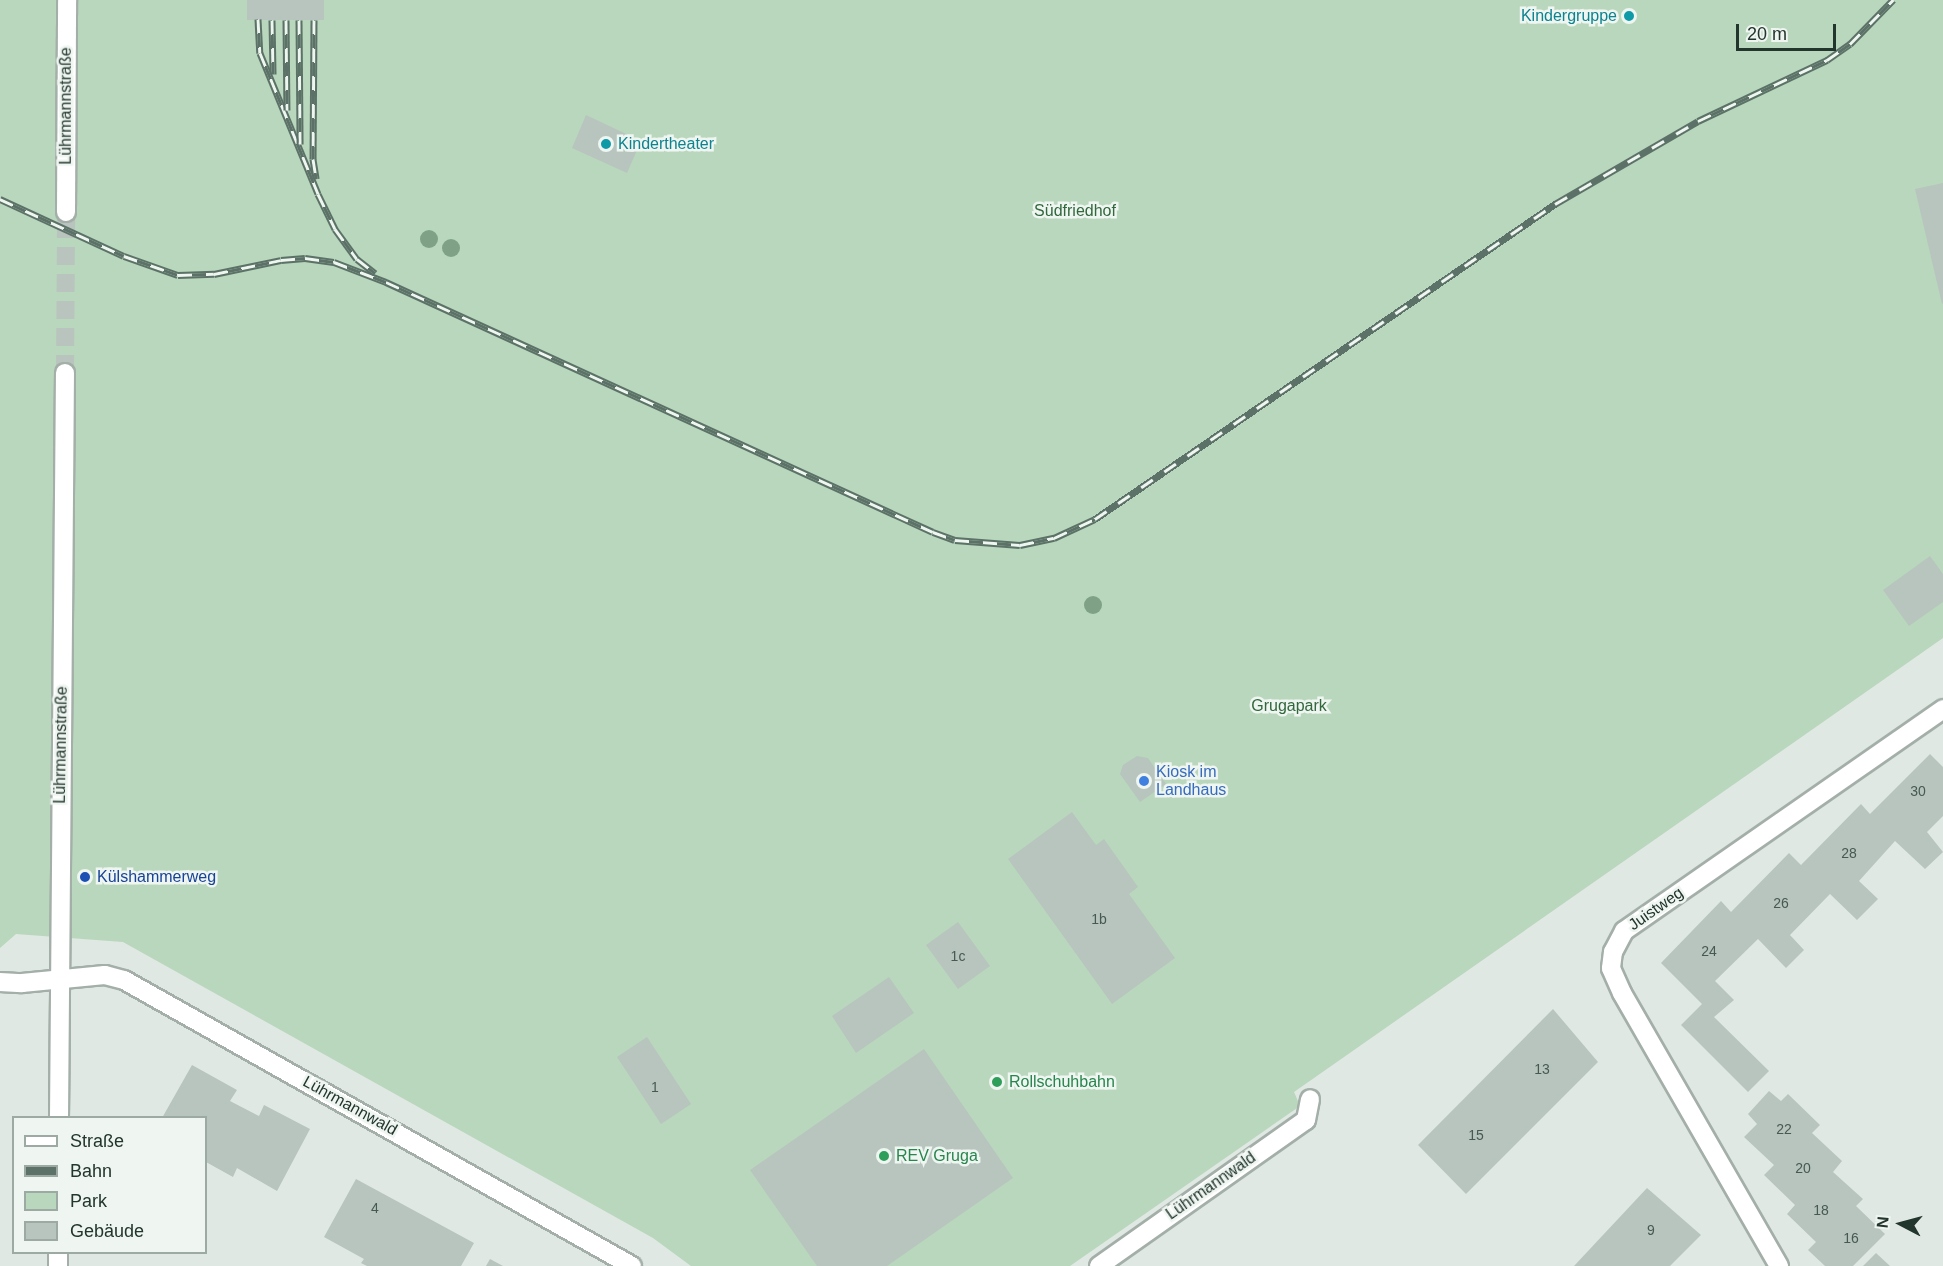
<!DOCTYPE html>
<meta charset="utf-8">
<style>
body{margin:0}
#map{position:relative;width:1943px;height:1266px;overflow:hidden;background:#dfe8e2;font-family:Helvetica,sans-serif}
div>[style]{position:absolute}
.green>*{inset:0;background:#b9d7bc}
.building>*{inset:0;background:#b7c5be}
.minor-tunnel>*{height:18px;margin-top:-9px;transform-origin:0;background:repeating-linear-gradient(90deg,#b9c4be 0 18px,transparent 0 27px)}
.roads{filter:drop-shadow(2px 0 #a3afa8) drop-shadow(-2px 0 #a3afa8) drop-shadow(0 2px #a3afa8) drop-shadow(0 -2px #a3afa8)}
.minor>*{height:18px;margin:-9px;padding:0 9px;transform-origin:9px;border-radius:9px;background:#fff}
.rail>*{height:7px;margin-top:-3.5px;transform-origin:0;background:repeating-linear-gradient(90deg,#eff5f1 0 14px,#5c7268 0 28px);box-sizing:border-box;border-block:2px solid #5c7268}
.trees>*{width:18px;height:18px;margin:-9px;border-radius:50%;background:#7fa287}
.dots>*{width:16px;height:16px;translate:-50% -50%;box-sizing:border-box;border:3px solid #eff5f1;border-radius:50%}
span{translate:-50% -50%;white-space:nowrap;text-align:center;line-height:1.15;-webkit-text-stroke:5px #eff5f1;paint-order:stroke}
.number-label{font-size:14px;color:#475a51}
.number-label span{-webkit-text-stroke-width:0}
.culture-label{font-size:16px;color:#0d838f}
.right{translate:-100% -50%;text-align:right}
.left{translate:0 -50%;text-align:left}
.street-label{font-size:16px;color:#22362d}
.park-label{font-size:16px;color:#31683c}
.shop-label{font-size:16px;color:#366cbe}
.transit-label{font-size:16px;color:#164399}
.leisure-label{font-size:16px;color:#27864d}
.legend{position:absolute;left:12px;top:1116px;width:195px;height:138px;box-sizing:border-box;background:#eff5f1;border:2px solid #9da9a3;margin:0;padding:8px 10px;list-style:none;font-size:18px;color:#22362d}
.legend li{display:flex;align-items:center;gap:12px;height:30px}
.legend b{width:30px;border:2px solid #9da9a3}
.north{position:absolute;left:1871px;top:1194px;width:60px;height:60px;-webkit-text-stroke:4px #eff5f1;paint-order:stroke;rotate:276deg;font-size:16px;font-weight:700;line-height:24px;text-align:center;color:#22362d}
.north::after{content:'';display:block;margin:auto;width:21px;height:27px;background:#22362d;clip-path:polygon(50% 0,100% 100%,50% 72%,0 100%)}
.scale{position:absolute;left:1736px;top:24px;width:100px;height:27px;box-sizing:border-box;border:3px solid #22362d;border-top:0;padding-left:8px;font-size:18px;line-height:21px;white-space:nowrap;color:#22362d;-webkit-text-stroke:4px #eff5f1;paint-order:stroke}
</style>
<div id="map">
<div class="green">
<div style="clip-path:polygon(0 0,1943px 0,1943px 638px,1294px 1092px,1300px 1106px,1070px 1266px,691px 1266px,653px 1238px,123px 942px,16px 934px,0 948px)"></div>
</div>
<div class="building">
<div style="clip-path:polygon(247px 0,324px 0,324px 20px,247px 20px)"></div>
<div style="clip-path:polygon(586px 115px,641px 141px,627px 173px,572px 148px)"></div>
<div style="clip-path:polygon(1943px 183px,1943px 303px,1942px 304px,1915px 189px)"></div>
<div style="clip-path:polygon(1930px 556px,1943px 574px,1943px 602px,1909px 626px,1883px 590px)"></div>
<div style="clip-path:polygon(1930px 754px,1943px 767px,1943px 816px,1927px 832px,1943px 852px,1925px 869px,1895px 841px,1859px 881px,1878px 899px,1857px 920px,1830px 894px,1790px 935px,1804px 950px,1786px 968px,1758px 939px,1715px 981px,1734px 1000px,1714px 1017px,1769px 1071px,1748px 1092px,1681px 1025px,1702px 1004px,1661px 963px,1721px 901px,1731px 912px,1789px 853px,1801px 865px,1861px 804px,1870px 814px)"></div>
<div style="clip-path:polygon(1137px 756px,1148px 758px,1166px 784px,1140px 802px,1120px 774px,1123px 765px)"></div>
<div style="clip-path:polygon(1072px 812px,1096px 845px,1104px 839px,1138px 887px,1129px 894px,1175px 958px,1112px 1004px,1008px 859px)"></div>
<div style="clip-path:polygon(958px 922px,990px 966px,958px 989px,926px 945px)"></div>
<div style="clip-path:polygon(889px 977px,914px 1013px,856px 1053px,832px 1016px)"></div>
<div style="clip-path:polygon(1553px 1009px,1598px 1062px,1466px 1194px,1418px 1145px)"></div>
<div style="clip-path:polygon(647px 1037px,691px 1104px,661px 1124px,617px 1057px)"></div>
<div style="clip-path:polygon(924px 1049px,1013px 1178px,887px 1266px,817px 1266px,750px 1170px)"></div>
<div style="clip-path:polygon(192px 1065px,237px 1090px,230px 1101px,259px 1116px,264px 1105px,310px 1129px,277px 1191px,237px 1168px,233px 1177px,206px 1162px,206px 1118px,162px 1118px)"></div>
<div style="clip-path:polygon(1769px 1091px,1781px 1101px,1788px 1094px,1820px 1125px,1812px 1133px,1842px 1161px,1833px 1172px,1863px 1199px,1856px 1206px,1885px 1234px,1853px 1266px,1825px 1266px,1808px 1250px,1816px 1242px,1787px 1214px,1795px 1205px,1764px 1175px,1774px 1165px,1744px 1137px,1757px 1124px,1748px 1114px)"></div>
<div style="clip-path:polygon(356px 1179px,474px 1243px,461px 1266px,367px 1266px,361px 1263px,364px 1259px,324px 1237px)"></div>
<div style="clip-path:polygon(1647px 1188px,1701px 1235px,1670px 1266px,1574px 1266px)"></div>
<div style="clip-path:polygon(1876px 1253px,1890px 1266px,1863px 1266px)"></div>
<div style="clip-path:polygon(490px 1259px,503px 1266px,486px 1266px)"></div>
</div>
<div class="minor-tunnel">
<div style="left:65px;top:373px;width:161px;rotate:-89.6deg"></div>
</div>
<div class="roads">
<div class="minor">
<div style="left:66px;top:212px;width:212px;rotate:-89.7deg"></div>
<div style="left:0;top:982px;width:22px;rotate:3deg"></div>
<div style="left:22px;top:983px;width:83px;rotate:-5.5deg"></div>
<div style="left:105px;top:975px;width:20px;rotate:15deg"></div>
<div style="left:124px;top:980px;width:583px;rotate:29.38deg"></div>
<div style="left:59px;top:1118px;width:745px;rotate:-89.54deg"></div>
<div style="left:58px;top:1252px;width:14px;rotate:90deg"></div>
<div style="left:1099px;top:1266px;width:253px;rotate:-35.2deg"></div>
<div style="left:1306px;top:1120px;width:21px;rotate:-79deg"></div>
<div style="left:1779px;top:1266px;width:315px;rotate:-119.9deg"></div>
<div style="left:1622px;top:993px;width:27px;rotate:-114deg"></div>
<div style="left:1611px;top:968px;width:16px;rotate:-83deg"></div>
<div style="left:1613px;top:952px;width:24px;rotate:-62deg"></div>
<div style="left:1624px;top:931px;width:389px;rotate:-34.8deg"></div>
</div>
</div>
<div class="rail">
<div style="left:258px;top:19px;width:34px;rotate:87deg"></div>
<div style="left:260px;top:53px;width:152px;rotate:67.6deg"></div>
<div style="left:318px;top:194px;width:39px;rotate:64deg"></div>
<div style="left:335px;top:229px;width:37px;rotate:54deg"></div>
<div style="left:357px;top:259px;width:23px;rotate:38deg"></div>
<div style="left:272px;top:20px;width:54px;rotate:88.9deg"></div>
<div style="left:286px;top:20px;width:90px;rotate:89.4deg"></div>
<div style="left:299px;top:20px;width:124px;rotate:89.5deg"></div>
<div style="left:314px;top:20px;width:139px;rotate:90.4deg"></div>
<div style="left:313px;top:159px;width:20px;rotate:81deg"></div>
<div style="left:0;top:199px;width:136px;rotate:24.7deg"></div>
<div style="left:124px;top:256px;width:57px;rotate:19.4deg"></div>
<div style="left:178px;top:275px;width:36px;rotate:-2deg"></div>
<div style="left:214px;top:274px;width:68px;rotate:-11.8deg"></div>
<div style="left:281px;top:260px;width:24px;rotate:-5deg"></div>
<div style="left:305px;top:258px;width:29px;rotate:8deg"></div>
<div style="left:334px;top:262px;width:56px;rotate:21deg"></div>
<div style="left:386px;top:282px;width:601px;rotate:24.56deg"></div>
<div style="left:933px;top:532px;width:23px;rotate:20deg"></div>
<div style="left:955px;top:540px;width:65px;rotate:4.4deg"></div>
<div style="left:1020px;top:545px;width:35px;rotate:-12deg"></div>
<div style="left:1054px;top:538px;width:45px;rotate:-24.9deg"></div>
<div style="left:1095px;top:519px;width:558px;rotate:-34.4deg"></div>
<div style="left:1555px;top:204px;width:165px;rotate:-30.1deg"></div>
<div style="left:1698px;top:121px;width:143px;rotate:-25.3deg"></div>
<div style="left:1827px;top:60px;width:28px;rotate:-35deg"></div>
<div style="left:1850px;top:44px;width:62px;rotate:-45.7deg"></div>
</div>
<div class="trees">
<div style="left:429px;top:239px"></div>
<div style="left:451px;top:248px"></div>
<div style="left:1093px;top:605px"></div>
</div>
<div class="dots">
<div style="left:1629px;top:16px;background:#0f9aa8"></div>
<div style="left:606px;top:144px;background:#0f9aa8"></div>
<div style="left:1144px;top:781px;background:#3f7fe0"></div>
<div style="left:85px;top:877px;background:#1a4fb4"></div>
<div style="left:997px;top:1082px;background:#2e9e5b"></div>
<div style="left:884px;top:1156px;background:#2e9e5b"></div>
</div>
<div class="number-label">
<span style="left:1918px;top:791px">30</span>
<span style="left:1849px;top:853px">28</span>
<span style="left:1781px;top:903px">26</span>
<span style="left:1099px;top:919px">1b</span>
<span style="left:1709px;top:951px">24</span>
<span style="left:958px;top:956px">1c</span>
<span style="left:1542px;top:1069px">13</span>
<span style="left:655px;top:1087px">1</span>
<span style="left:1784px;top:1129px">22</span>
<span style="left:1476px;top:1135px">15</span>
<span style="left:1803px;top:1168px">20</span>
<span style="left:375px;top:1208px">4</span>
<span style="left:1821px;top:1210px">18</span>
<span style="left:1651px;top:1230px">9</span>
<span style="left:1851px;top:1238px">16</span>
</div>
<div class="culture-label">
<span class="right" style="left:1617px;top:16px">Kindergruppe</span>
<span class="left" style="left:618px;top:144px">Kindertheater</span>
</div>
<div class="street-label">
<span style="left:66px;top:106px;rotate:-90deg">Lührmannstraße</span>
<span style="left:61px;top:745px;rotate:-89deg">Lührmannstraße</span>
<span style="left:1656px;top:909px;rotate:-35deg">Juistweg</span>
<span style="left:350px;top:1106px;rotate:29deg">Lührmannwald</span>
<span style="left:1211px;top:1186px;rotate:-35deg">Lührmannwald</span>
</div>
<div class="park-label">
<span style="left:1075px;top:211px">Südfriedhof</span>
<span style="left:1289px;top:706px">Grugapark</span>
</div>
<div class="shop-label">
<span class="left" style="left:1156px;top:781px">Kiosk im<br>Landhaus</span>
</div>
<div class="transit-label">
<span class="left" style="left:97px;top:877px">Külshammerweg</span>
</div>
<div class="leisure-label">
<span class="left" style="left:1009px;top:1082px">Rollschuhbahn</span>
<span class="left" style="left:896px;top:1156px">REV Gruga</span>
</div>
<ul class="legend">
<li><b style="height:8px;background:#fff"></b>Straße</li>
<li><b style="height:8px;background:#5c7268"></b>Bahn</li>
<li><b style="height:16px;background:#b9d7bc"></b>Park</li>
<li><b style="height:16px;background:#b7c5be"></b>Gebäude</li>
</ul>
<div class="north">N</div>
<div class="scale">20 m</div>
</div>
